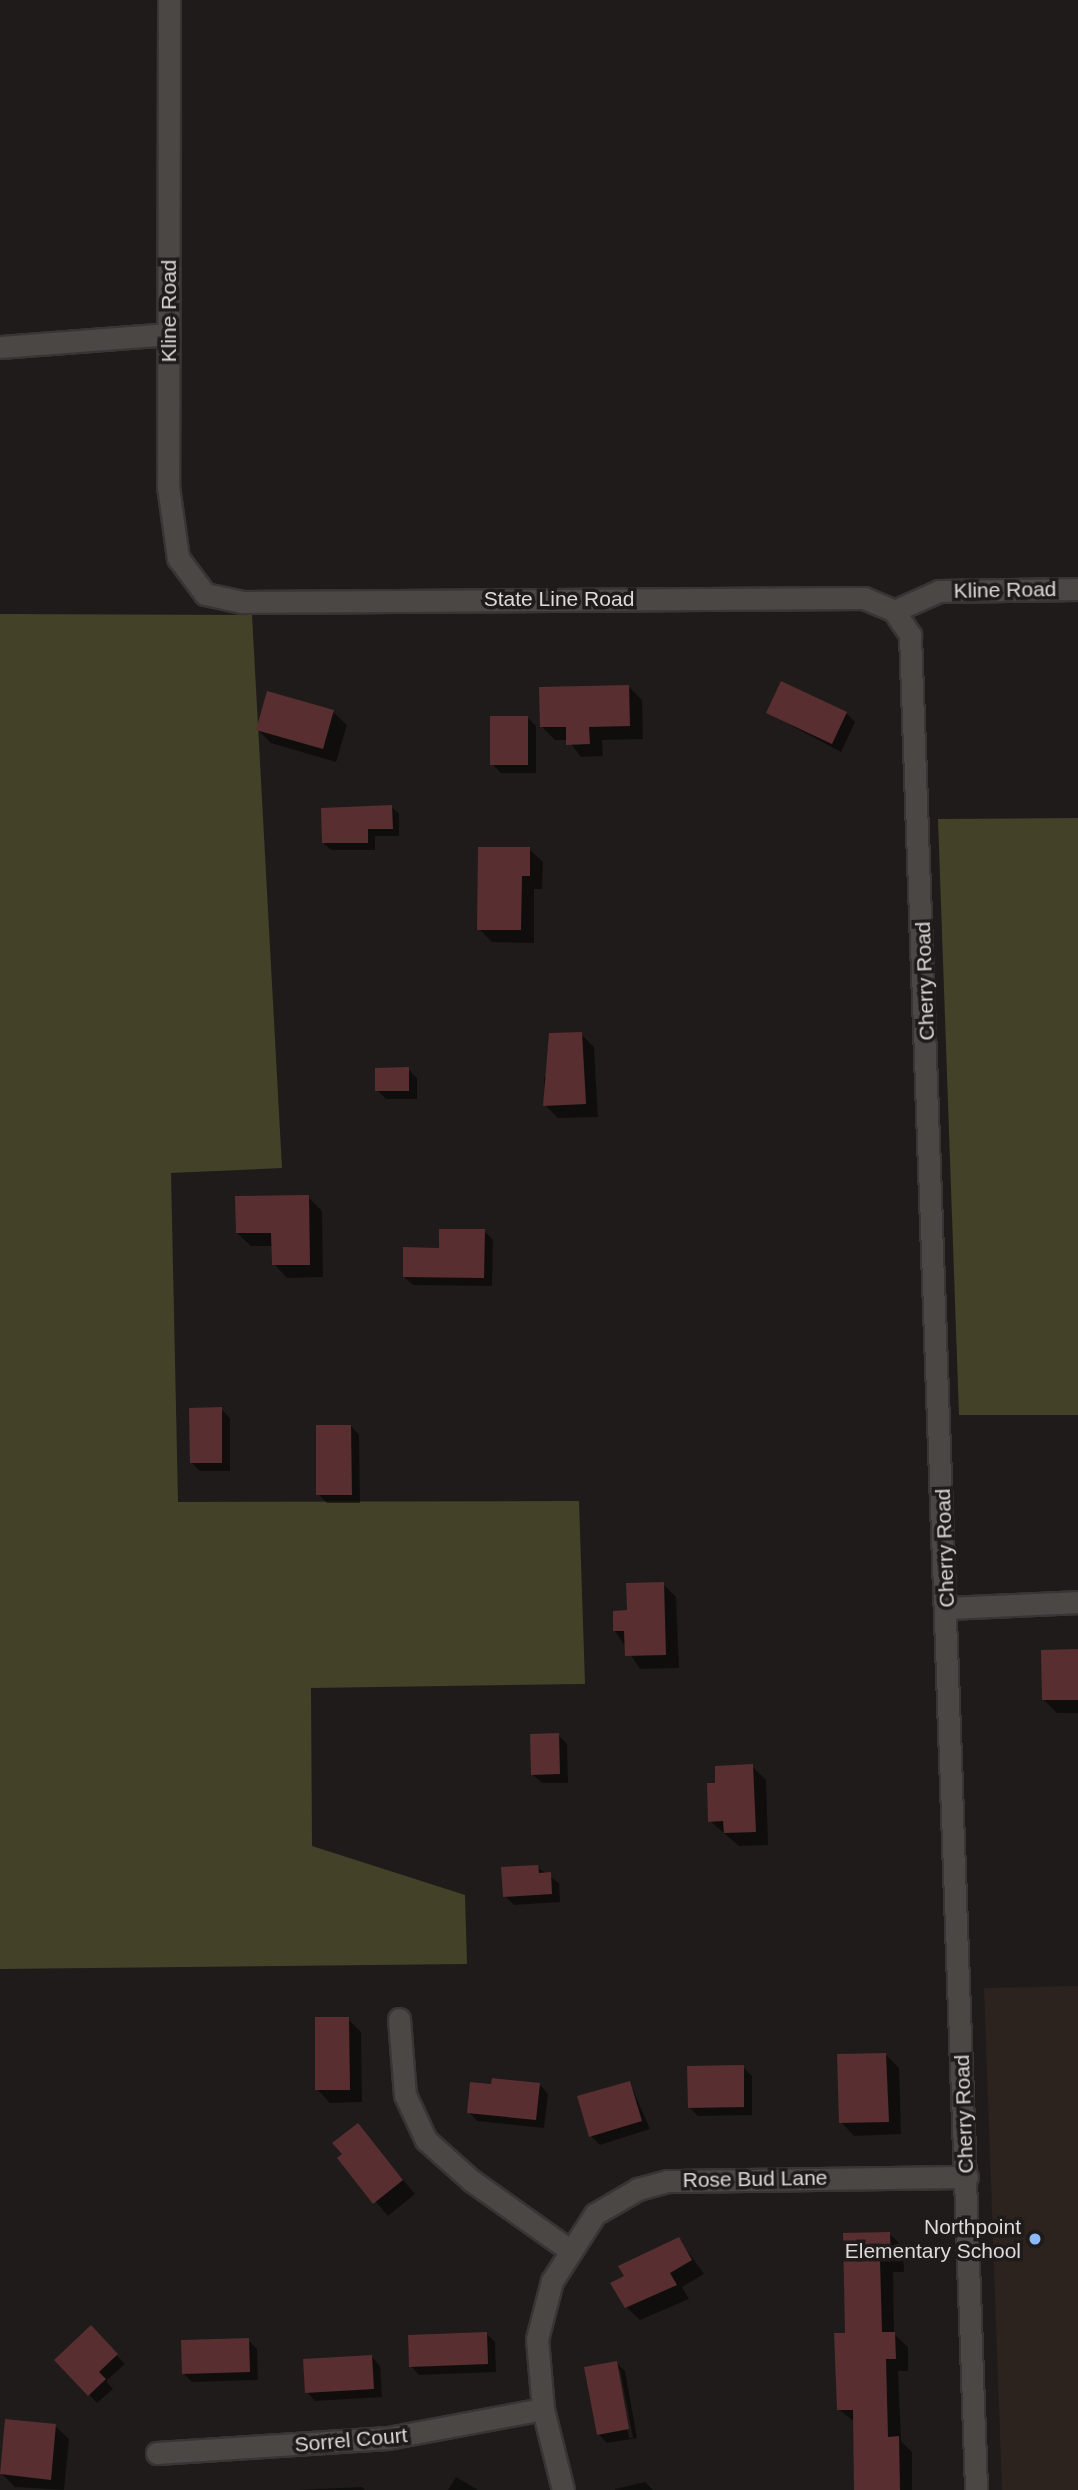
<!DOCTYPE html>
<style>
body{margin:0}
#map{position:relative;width:1078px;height:2490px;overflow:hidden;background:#1f1b1a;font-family:Arial,sans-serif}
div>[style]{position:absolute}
.built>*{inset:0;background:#2c231e}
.green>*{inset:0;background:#434228}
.shadow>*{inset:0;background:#0007}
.building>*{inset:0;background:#582e30}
.roads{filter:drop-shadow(2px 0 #383534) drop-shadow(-2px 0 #383534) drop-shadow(0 2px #383534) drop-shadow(0 -2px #383534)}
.minor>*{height:21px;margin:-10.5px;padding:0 10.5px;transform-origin:10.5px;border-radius:10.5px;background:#4b4745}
.dots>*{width:19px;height:19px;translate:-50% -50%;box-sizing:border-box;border:4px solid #1f1b1a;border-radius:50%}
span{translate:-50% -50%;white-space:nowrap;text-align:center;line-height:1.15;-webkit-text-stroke:7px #1f1b1a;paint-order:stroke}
.street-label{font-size:21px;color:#dddad9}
.poi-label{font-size:21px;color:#dddad9}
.right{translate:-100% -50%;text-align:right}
</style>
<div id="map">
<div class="built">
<div style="clip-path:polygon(1078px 1986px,1078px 2490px,1002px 2490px,984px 1988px)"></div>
</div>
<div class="green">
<div style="clip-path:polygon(0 614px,252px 615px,282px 1168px,171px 1173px,178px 1502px,579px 1501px,585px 1684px,311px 1688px,312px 1846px,465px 1895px,467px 1964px,0 1969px)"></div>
<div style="clip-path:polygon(1078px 818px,1078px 1415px,959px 1415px,938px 819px)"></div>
</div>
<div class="shadow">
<div style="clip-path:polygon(629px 687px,642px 700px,643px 739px,602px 740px,603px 756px,581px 757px,568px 740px,555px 740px,542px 727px)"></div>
<div style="clip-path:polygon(268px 693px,333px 712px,347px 725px,336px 762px,271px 743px,258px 730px)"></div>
<div style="clip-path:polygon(768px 713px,846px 713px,855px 722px,841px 752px)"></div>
<div style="clip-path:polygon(527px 717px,536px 726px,536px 773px,501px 773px,492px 764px)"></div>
<div style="clip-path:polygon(391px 806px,399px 814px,399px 836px,375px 836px,375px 850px,331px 850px,323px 843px)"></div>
<div style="clip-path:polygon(529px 849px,543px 862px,542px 889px,534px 889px,534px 943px,492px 942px,479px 929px)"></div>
<div style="clip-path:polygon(581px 1034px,594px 1047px,598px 1117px,558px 1118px,545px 1105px,544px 1077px,552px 1077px)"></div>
<div style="clip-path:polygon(408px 1069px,417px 1078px,417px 1099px,386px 1099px,377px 1090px)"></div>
<div style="clip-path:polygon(308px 1197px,322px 1211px,323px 1277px,287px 1278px,274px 1264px,273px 1246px,251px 1246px,237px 1233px)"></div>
<div style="clip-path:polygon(484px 1231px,493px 1240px,492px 1286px,413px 1285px,404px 1277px)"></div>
<div style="clip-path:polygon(221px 1409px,230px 1418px,230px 1471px,200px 1471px,192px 1463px)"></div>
<div style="clip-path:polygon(351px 1426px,359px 1435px,360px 1503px,327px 1503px,318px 1494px)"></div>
<div style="clip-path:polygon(663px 1584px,676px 1597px,679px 1668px,640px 1669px,615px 1631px)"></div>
<div style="clip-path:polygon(1078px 1651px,1078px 1713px,1057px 1713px,1044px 1700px)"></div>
<div style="clip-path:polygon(558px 1735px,567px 1744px,568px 1783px,542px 1783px,533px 1775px)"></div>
<div style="clip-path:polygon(752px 1766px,766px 1780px,768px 1845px,739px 1846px,710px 1821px,717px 1785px)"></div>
<div style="clip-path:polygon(537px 1867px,559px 1883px,560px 1902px,514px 1905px,505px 1896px)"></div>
<div style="clip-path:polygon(348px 2019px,361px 2032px,362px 2102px,330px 2103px,317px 2089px)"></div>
<div style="clip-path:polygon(886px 2055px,899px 2068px,901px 2134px,854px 2136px,841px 2122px)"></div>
<div style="clip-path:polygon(743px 2067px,752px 2076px,752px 2115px,698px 2116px,689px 2107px)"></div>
<div style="clip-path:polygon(630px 2083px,650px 2129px,600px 2145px,591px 2136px)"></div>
<div style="clip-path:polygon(540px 2085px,548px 2094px,544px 2128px,477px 2121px,469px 2112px)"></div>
<div style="clip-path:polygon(357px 2125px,415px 2194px,388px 2216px,339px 2159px)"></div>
<div style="clip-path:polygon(890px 2234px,903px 2247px,904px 2272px,893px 2272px,894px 2334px,908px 2347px,908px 2371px,898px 2371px,901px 2441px,912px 2452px,912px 2490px,856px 2490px,855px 2422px,838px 2409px,847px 2335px)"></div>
<div style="clip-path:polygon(679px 2239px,704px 2274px,682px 2287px,689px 2299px,640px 2320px,626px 2307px)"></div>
<div style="clip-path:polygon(91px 2328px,125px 2364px,106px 2381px,113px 2389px,97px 2403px,57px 2360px)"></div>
<div style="clip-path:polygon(486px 2333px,495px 2342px,496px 2372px,419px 2375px,411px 2366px)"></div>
<div style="clip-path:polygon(248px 2340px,257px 2349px,258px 2380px,192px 2382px,183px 2373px)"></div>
<div style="clip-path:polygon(372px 2357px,380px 2366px,382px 2397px,315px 2401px,307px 2392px)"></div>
<div style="clip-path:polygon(evenodd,616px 2363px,625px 2371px,637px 2438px,607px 2443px,598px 2434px,616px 2363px,617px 2370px,620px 2370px,633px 2438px,629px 2438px,617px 2370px)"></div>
<div style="clip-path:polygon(55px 2426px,69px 2439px,64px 2490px,15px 2487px,2px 2474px)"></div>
<div style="clip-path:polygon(456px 2477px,478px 2490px,448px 2490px)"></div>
<div style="clip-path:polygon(645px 2482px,653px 2490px,615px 2490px,615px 2489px)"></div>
<div style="clip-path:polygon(362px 2487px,365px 2490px,296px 2490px)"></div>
</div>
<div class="building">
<div style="clip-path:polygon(781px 681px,847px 712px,832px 744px,766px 713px)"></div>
<div style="clip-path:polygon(629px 685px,630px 726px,589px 727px,590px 744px,566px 745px,566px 727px,540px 727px,539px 687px)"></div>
<div style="clip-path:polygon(267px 691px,334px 710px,323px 749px,256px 730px)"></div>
<div style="clip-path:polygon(490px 716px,528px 716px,528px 765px,490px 765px)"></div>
<div style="clip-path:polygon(392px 805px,393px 829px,368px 829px,368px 843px,322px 843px,321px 808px)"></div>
<div style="clip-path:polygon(478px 847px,530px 847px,530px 876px,522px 876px,521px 930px,477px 930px)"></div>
<div style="clip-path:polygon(582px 1032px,586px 1104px,543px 1106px,549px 1033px)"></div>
<div style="clip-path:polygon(409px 1067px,409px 1091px,375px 1091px,375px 1068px)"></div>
<div style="clip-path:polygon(309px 1195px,310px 1265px,272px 1265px,271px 1233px,236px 1233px,235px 1196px)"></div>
<div style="clip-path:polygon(439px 1229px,485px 1229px,484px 1278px,403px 1277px,403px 1247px,439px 1248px)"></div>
<div style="clip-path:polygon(222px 1407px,222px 1463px,190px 1463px,189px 1408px)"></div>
<div style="clip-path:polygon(316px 1425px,351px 1425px,352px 1495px,316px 1495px)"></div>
<div style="clip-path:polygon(664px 1582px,666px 1655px,625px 1656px,624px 1631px,613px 1631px,613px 1611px,627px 1610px,626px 1583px)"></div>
<div style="clip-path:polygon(1078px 1649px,1078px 1700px,1042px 1700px,1041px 1650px)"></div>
<div style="clip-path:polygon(559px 1733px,560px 1774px,531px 1775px,530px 1734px)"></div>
<div style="clip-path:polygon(753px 1764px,756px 1832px,724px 1833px,723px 1821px,708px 1822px,707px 1783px,715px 1783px,715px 1766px)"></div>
<div style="clip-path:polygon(538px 1865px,539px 1873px,551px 1872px,552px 1894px,503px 1897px,501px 1867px)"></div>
<div style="clip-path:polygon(315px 2017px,349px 2017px,350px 2090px,315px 2090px)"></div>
<div style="clip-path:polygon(886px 2053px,889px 2122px,839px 2123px,837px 2054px)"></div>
<div style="clip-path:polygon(744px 2065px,744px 2107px,688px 2108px,687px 2066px)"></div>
<div style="clip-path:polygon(492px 2078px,540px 2083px,536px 2120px,467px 2113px,470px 2082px,491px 2084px)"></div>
<div style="clip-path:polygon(630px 2081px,642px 2121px,589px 2137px,577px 2096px)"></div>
<div style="clip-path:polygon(358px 2123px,403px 2180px,373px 2204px,337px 2158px,342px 2154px,332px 2143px)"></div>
<div style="clip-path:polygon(890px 2232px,891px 2259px,880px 2259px,882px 2332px,895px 2332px,896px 2359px,886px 2359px,888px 2437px,899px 2436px,900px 2490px,854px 2490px,853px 2410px,837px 2410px,834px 2333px,845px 2333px,843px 2233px)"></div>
<div style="clip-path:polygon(679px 2237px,692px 2260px,670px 2273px,677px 2285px,625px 2308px,610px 2283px,624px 2276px,618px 2266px)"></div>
<div style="clip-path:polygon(91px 2325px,118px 2354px,99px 2372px,106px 2379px,88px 2396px,54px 2360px)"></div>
<div style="clip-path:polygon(487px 2332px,488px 2364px,409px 2367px,408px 2335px)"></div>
<div style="clip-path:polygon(249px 2338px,250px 2372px,182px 2374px,181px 2340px)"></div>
<div style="clip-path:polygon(372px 2355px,374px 2389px,305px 2393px,303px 2359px)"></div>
<div style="clip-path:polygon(617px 2361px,629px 2429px,597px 2435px,584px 2367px)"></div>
<div style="clip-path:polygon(5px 2419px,56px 2424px,51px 2480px,0 2474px)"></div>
</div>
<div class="roads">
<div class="minor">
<div style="left:169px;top:0;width:486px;rotate:90.1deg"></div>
<div style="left:168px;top:486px;width:73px;rotate:82.1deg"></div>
<div style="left:178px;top:558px;width:45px;rotate:53.1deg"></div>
<div style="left:205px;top:594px;width:39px;rotate:12deg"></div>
<div style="left:243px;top:602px;width:621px;rotate:-0.37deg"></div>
<div style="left:864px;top:598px;width:33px;rotate:23deg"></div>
<div style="left:894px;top:611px;width:29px;rotate:56deg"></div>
<div style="left:910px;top:635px;width:1856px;rotate:87.96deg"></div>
<div style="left:0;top:347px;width:169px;rotate:-4.4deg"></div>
<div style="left:894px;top:611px;width:49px;rotate:-24deg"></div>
<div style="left:939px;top:591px;width:139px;rotate:-0.8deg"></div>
<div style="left:947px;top:1608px;width:131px;rotate:-2.6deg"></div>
<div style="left:399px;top:2019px;width:76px;rotate:85.5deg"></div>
<div style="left:405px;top:2095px;width:50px;rotate:65deg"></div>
<div style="left:426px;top:2140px;width:62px;rotate:41.7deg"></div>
<div style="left:472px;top:2181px;width:118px;rotate:35.3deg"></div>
<div style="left:157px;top:2453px;width:231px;rotate:-3.7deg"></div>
<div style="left:388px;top:2438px;width:158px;rotate:-10.6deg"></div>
<div style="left:563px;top:2490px;width:83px;rotate:-103.9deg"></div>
<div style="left:543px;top:2409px;width:70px;rotate:-94.9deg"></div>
<div style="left:537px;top:2339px;width:60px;rotate:-75.5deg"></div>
<div style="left:552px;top:2281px;width:80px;rotate:-57.3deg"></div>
<div style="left:595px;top:2214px;width:50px;rotate:-30.2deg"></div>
<div style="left:638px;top:2189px;width:31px;rotate:-15deg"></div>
<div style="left:668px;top:2181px;width:299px;rotate:-0.8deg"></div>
</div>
</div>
<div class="dots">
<div style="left:1035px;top:2239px;background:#8cb9fc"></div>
</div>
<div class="street-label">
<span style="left:169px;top:311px;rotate:-90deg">Kline Road</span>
<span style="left:1005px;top:590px;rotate:-1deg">Kline Road</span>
<span style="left:559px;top:599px">State Line Road</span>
<span style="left:925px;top:981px;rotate:-92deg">Cherry Road</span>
<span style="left:945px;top:1548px;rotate:-92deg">Cherry Road</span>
<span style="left:964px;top:2114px;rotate:-92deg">Cherry Road</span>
<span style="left:755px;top:2179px;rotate:-1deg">Rose Bud Lane</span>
<span style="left:351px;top:2440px;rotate:-5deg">Sorrel Court</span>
</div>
<div class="poi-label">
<span class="right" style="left:1021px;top:2239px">Northpoint<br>Elementary School</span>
</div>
</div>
